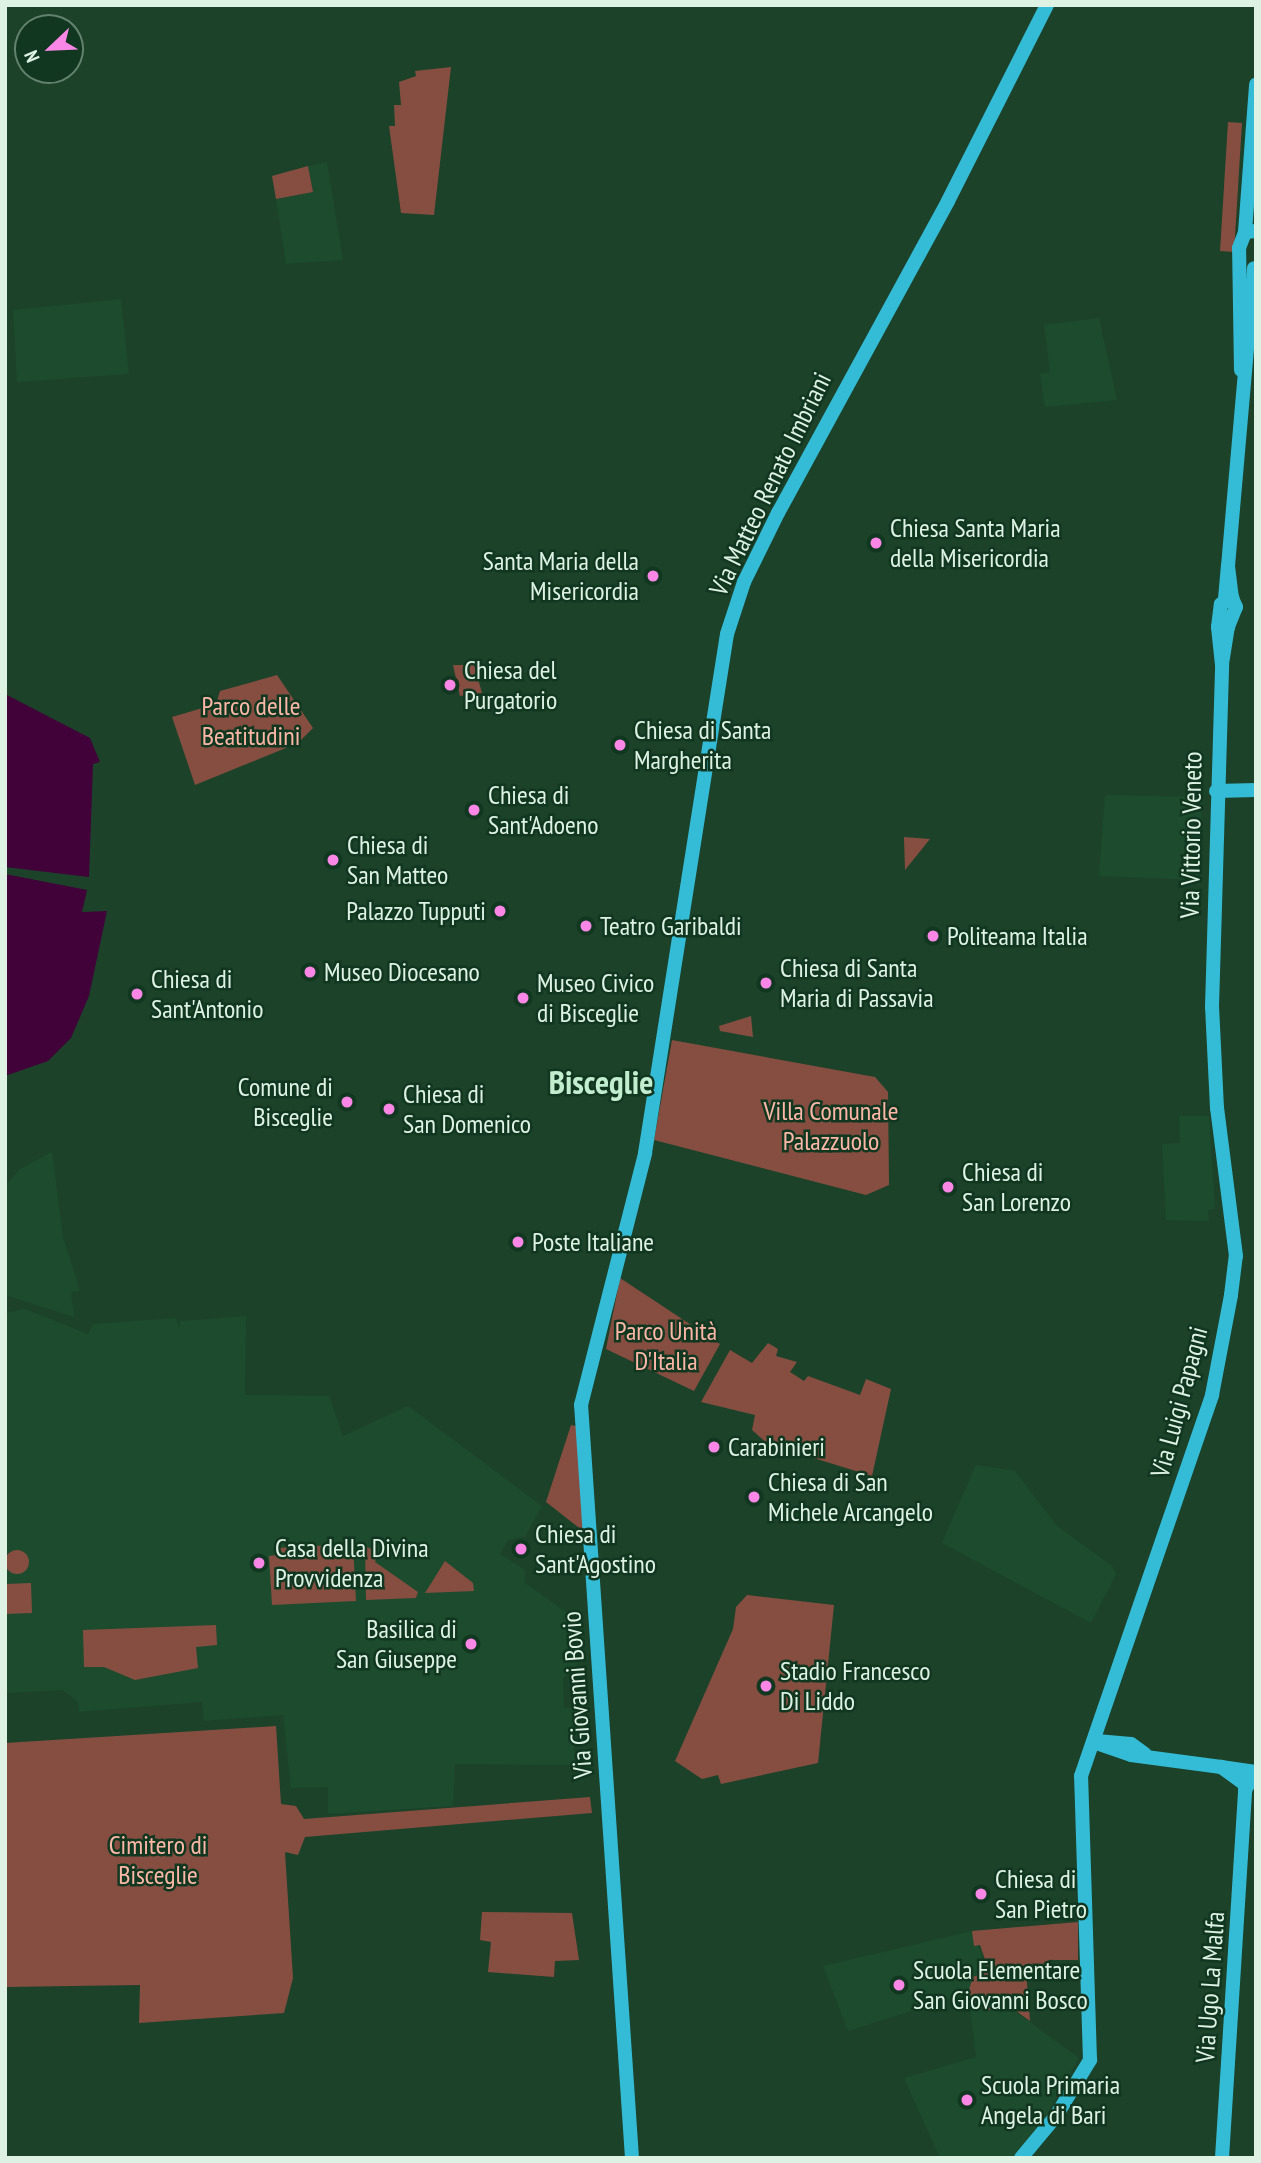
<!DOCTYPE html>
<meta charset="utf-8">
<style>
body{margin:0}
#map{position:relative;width:1261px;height:2163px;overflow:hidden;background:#1c422a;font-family:"PT Sans Narrow",sans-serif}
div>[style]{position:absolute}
.built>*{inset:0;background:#1d4b2e}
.green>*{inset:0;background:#864e41}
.round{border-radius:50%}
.water>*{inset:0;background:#400239}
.secondary>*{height:14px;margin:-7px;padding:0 7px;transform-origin:7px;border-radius:7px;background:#34bcd6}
.dots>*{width:19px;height:19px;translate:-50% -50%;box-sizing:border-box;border:4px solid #113720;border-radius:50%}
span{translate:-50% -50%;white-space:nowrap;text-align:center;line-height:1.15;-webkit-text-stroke:5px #113720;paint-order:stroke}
.street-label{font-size:26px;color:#ddf2e3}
.poi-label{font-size:26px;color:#ddf2e3}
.left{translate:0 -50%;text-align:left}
.right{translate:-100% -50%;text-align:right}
.park-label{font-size:26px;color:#fdb7a6}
.district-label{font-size:33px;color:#c3edcf;font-weight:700}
.frame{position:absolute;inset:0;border:7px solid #ddf2e3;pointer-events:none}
.north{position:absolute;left:14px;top:14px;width:70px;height:70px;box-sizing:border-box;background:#113720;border:2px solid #63826e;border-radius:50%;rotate:247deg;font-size:19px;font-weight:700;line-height:28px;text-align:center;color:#ddf2e3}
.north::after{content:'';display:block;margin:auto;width:24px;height:32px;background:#fa87e6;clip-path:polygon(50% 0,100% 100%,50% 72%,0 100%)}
</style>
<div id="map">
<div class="built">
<div style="clip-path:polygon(327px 162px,343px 260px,286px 264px,276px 199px,313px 192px,308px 166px)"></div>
<div style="clip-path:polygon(121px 299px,129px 374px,17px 382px,13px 310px)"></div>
<div style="clip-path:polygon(1099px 318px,1117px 400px,1045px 407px,1040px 374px,1050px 372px,1044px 325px)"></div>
<div style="clip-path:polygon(1105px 795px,1202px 797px,1199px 880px,1099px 876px)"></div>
<div style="clip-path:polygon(1179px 1116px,1209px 1116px,1215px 1209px,1208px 1210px,1209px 1221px,1166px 1220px,1162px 1144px,1180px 1143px)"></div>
<div style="clip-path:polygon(52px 1152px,63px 1237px,80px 1291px,71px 1292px,74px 1317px,5px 1295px,5px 1186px,20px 1169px)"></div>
<div style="clip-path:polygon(25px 1309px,88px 1334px,93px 1324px,176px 1318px,180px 1330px,180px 1321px,246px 1316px,245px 1395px,329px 1396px,343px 1436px,408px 1406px,542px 1506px,525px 1537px,508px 1540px,500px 1554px,525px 1570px,525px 1583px,580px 1622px,575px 1630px,577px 1667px,563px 1678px,564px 1708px,573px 1708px,575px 1765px,455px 1764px,453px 1806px,328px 1814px,328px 1787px,291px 1788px,283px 1715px,204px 1721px,202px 1702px,79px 1712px,78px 1702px,63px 1690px,5px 1693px,5px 1313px)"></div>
<div style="clip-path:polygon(976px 1465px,1015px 1471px,1057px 1526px,1112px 1566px,1116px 1574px,1091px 1623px,942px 1543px)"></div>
<div style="clip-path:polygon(972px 1931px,989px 1971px,972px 1997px,975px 2003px,983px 2011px,1005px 2004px,1079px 2058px,1043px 2121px,1012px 2158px,940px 2158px,904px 2078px,976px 2057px,968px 1993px,848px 2031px,823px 1966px)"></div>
</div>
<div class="green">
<div style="clip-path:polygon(451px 67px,434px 215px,401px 213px,389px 126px,395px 126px,394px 105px,401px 105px,399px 82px,416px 76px,415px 71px)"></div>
<div style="clip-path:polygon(1228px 122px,1242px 123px,1234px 252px,1220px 251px)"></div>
<div style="clip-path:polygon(308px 166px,313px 192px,276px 199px,272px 176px)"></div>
<div style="clip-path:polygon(453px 665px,474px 665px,482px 693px,460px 696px)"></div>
<div style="clip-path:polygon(277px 675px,313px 728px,298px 743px,195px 785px,172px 717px,216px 704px,220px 691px)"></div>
<div style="clip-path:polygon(904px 837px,930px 839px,905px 870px)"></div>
<div style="clip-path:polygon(751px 1016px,753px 1037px,720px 1031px,719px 1026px)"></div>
<div style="clip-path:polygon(672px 1040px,875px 1077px,888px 1092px,889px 1185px,866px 1195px,654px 1140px)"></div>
<div style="clip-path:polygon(620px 1278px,720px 1344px,694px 1391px,606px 1349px)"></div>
<div style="clip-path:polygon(768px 1343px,778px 1349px,776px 1356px,797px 1362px,790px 1372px,804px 1381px,808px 1376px,860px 1395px,866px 1379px,891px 1389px,872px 1476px,768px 1444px,752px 1430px,755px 1415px,701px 1402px,730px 1350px,752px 1363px)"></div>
<div style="clip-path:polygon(571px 1425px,584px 1428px,592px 1538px,546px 1502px)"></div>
<div style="clip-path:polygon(353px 1544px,356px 1601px,272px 1605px,269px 1556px,277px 1555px,277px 1548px)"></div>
<div style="clip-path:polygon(365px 1546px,378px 1552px,375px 1562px,418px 1592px,416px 1598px,366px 1600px)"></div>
<div class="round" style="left:5px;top:1550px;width:24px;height:24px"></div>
<div style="clip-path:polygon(445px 1561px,473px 1583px,474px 1591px,425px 1593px)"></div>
<div style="clip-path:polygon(31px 1583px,32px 1613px,5px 1614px,5px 1584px)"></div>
<div style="clip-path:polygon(747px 1595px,834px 1605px,818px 1763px,721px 1784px,718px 1775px,702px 1779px,675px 1761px,733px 1629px,736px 1607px)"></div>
<div style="clip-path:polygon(216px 1625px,217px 1645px,196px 1647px,198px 1668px,135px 1680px,104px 1667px,84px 1667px,83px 1630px)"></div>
<div style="clip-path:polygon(276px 1726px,281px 1804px,296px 1806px,304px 1819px,590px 1797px,592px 1813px,305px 1837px,298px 1855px,285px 1852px,293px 1978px,284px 2013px,139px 2023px,140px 1985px,5px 1987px,5px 1743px)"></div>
<div style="clip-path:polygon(482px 1912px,572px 1913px,579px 1960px,555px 1961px,554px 1977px,488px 1972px,491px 1942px,480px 1940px)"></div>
<div style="clip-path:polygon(1078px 1922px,1078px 1960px,1050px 1960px,1048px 1969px,1026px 1970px,1030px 2021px,1006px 2004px,986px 2011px,975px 2003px,968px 1993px,973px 1977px,989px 1971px,980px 1945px,974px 1946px,972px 1931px)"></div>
</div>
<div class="water">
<div style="clip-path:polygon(5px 694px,90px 738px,100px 762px,93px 764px,89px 877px,5px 867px)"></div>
<div style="clip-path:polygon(5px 874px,87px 890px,82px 912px,107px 911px,89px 996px,71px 1038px,48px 1061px,5px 1076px)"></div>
</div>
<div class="secondary">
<div style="left:1245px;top:232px;width:148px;rotate:-85.7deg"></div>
<div style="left:1241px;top:370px;width:122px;rotate:-90.9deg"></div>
<div style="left:1239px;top:248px;width:17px;rotate:-69deg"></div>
<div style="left:1245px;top:232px;width:11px;rotate:-5deg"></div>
<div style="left:1228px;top:566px;width:299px;rotate:-85deg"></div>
<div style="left:1232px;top:598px;width:10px;rotate:66deg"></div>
<div style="left:1236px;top:607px;width:22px;rotate:112deg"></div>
<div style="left:1228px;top:627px;width:10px;rotate:180deg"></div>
<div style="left:1218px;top:627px;width:23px;rotate:-83deg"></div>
<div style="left:1221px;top:604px;width:13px;rotate:-29deg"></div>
<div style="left:1225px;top:599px;width:33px;rotate:-85deg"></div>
<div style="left:1228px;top:566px;width:32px;rotate:83deg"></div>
<div style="left:1218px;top:627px;width:37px;rotate:84deg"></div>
<div style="left:1222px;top:664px;width:37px;rotate:-81deg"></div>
<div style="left:1216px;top:791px;width:40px;rotate:-1.4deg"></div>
<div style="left:1097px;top:1741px;width:34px;rotate:5deg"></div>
<div style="left:1131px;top:1744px;width:17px;rotate:36deg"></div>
<div style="left:1093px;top:1742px;width:40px;rotate:18.9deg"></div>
<div style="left:1131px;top:1755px;width:91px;rotate:7.6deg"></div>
<div style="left:1246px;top:1785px;width:31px;rotate:-144deg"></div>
<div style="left:1221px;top:1767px;width:35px;rotate:8deg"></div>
<div style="left:632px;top:2158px;width:755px;rotate:-93.87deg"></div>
<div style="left:581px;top:1405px;width:260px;rotate:-75.7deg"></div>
<div style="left:645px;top:1153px;width:525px;rotate:-81.02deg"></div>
<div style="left:727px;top:634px;width:55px;rotate:-71.9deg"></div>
<div style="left:744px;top:582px;width:77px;rotate:-63.8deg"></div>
<div style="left:778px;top:513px;width:355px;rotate:-61.4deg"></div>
<div style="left:948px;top:201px;width:220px;rotate:-63.2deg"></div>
<div style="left:1021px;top:2158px;width:55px;rotate:-50.2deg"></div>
<div style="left:1056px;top:2116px;width:66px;rotate:-58.7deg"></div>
<div style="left:1090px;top:2060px;width:284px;rotate:-91.8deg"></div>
<div style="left:1081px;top:1776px;width:403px;rotate:-71deg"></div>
<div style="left:1212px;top:1395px;width:102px;rotate:-79.2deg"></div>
<div style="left:1231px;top:1295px;width:39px;rotate:-83deg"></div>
<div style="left:1236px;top:1256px;width:149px;rotate:-97.3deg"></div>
<div style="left:1217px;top:1108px;width:101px;rotate:-92.8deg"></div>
<div style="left:1212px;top:1007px;width:343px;rotate:-88.3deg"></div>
<div style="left:1222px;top:2158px;width:369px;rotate:-86.4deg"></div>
<div style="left:1245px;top:1790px;width:21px;rotate:-59deg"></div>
</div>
<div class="dots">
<div style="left:876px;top:543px;background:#fa87e6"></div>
<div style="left:653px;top:576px;background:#fa87e6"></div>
<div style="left:450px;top:685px;background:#fa87e6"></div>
<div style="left:620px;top:745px;background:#fa87e6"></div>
<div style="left:474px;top:810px;background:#fa87e6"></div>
<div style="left:333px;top:860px;background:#fa87e6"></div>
<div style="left:500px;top:911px;background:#fa87e6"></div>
<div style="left:586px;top:926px;background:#fa87e6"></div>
<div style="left:933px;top:936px;background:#fa87e6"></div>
<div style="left:310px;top:972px;background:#fa87e6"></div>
<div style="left:766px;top:983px;background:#fa87e6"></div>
<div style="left:137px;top:994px;background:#fa87e6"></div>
<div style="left:523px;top:998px;background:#fa87e6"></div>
<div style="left:347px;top:1102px;background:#fa87e6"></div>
<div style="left:389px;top:1109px;background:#fa87e6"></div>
<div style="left:948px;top:1187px;background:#fa87e6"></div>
<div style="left:518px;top:1242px;background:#fa87e6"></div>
<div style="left:714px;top:1447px;background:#fa87e6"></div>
<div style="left:754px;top:1497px;background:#fa87e6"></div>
<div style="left:521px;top:1549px;background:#fa87e6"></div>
<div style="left:259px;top:1563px;background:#fa87e6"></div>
<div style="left:471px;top:1644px;background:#fa87e6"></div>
<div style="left:766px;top:1686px;background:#fa87e6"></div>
<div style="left:981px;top:1894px;background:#fa87e6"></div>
<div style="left:899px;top:1985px;background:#fa87e6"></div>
<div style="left:967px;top:2100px;background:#fa87e6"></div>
</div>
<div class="street-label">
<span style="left:770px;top:484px;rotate:-64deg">Via Matteo Renato Imbriani</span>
<span style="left:1191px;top:835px;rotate:-89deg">Via Vittorio Veneto</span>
<span style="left:1179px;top:1402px;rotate:-75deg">Via Luigi Papagni</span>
<span style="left:577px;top:1695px;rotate:-94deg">Via Giovanni Bovio</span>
<span style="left:1210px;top:1987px;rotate:-86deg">Via Ugo La Malfa</span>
</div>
<div class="poi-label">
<span class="left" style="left:890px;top:543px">Chiesa Santa Maria<br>della Misericordia</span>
<span class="right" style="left:639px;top:576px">Santa Maria della<br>Misericordia</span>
<span class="left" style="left:464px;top:685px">Chiesa del<br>Purgatorio</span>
<span class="left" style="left:634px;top:745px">Chiesa di Santa<br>Margherita</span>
<span class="left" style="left:488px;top:810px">Chiesa di<br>Sant'Adoeno</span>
<span class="left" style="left:347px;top:860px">Chiesa di<br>San Matteo</span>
<span class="right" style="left:486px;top:911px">Palazzo Tupputi</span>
<span class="left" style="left:600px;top:926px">Teatro Garibaldi</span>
<span class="left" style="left:947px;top:936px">Politeama Italia</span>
<span class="left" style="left:780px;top:983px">Chiesa di Santa<br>Maria di Passavia</span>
<span class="left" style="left:324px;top:972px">Museo Diocesano</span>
<span class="left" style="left:151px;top:994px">Chiesa di<br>Sant'Antonio</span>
<span class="left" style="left:537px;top:998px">Museo Civico<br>di Bisceglie</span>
<span class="right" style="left:333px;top:1102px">Comune di<br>Bisceglie</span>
<span class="left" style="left:403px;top:1109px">Chiesa di<br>San Domenico</span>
<span class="left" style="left:962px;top:1187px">Chiesa di<br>San Lorenzo</span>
<span class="left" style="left:532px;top:1242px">Poste Italiane</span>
<span class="left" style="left:728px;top:1447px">Carabinieri</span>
<span class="left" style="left:768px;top:1497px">Chiesa di San<br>Michele Arcangelo</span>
<span class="left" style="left:535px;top:1549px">Chiesa di<br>Sant'Agostino</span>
<span class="left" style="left:275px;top:1563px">Casa della Divina<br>Provvidenza</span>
<span class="right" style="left:457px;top:1644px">Basilica di<br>San Giuseppe</span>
<span class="left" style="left:780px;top:1686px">Stadio Francesco<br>Di Liddo</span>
<span class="left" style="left:995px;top:1894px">Chiesa di<br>San Pietro</span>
<span class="left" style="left:913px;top:1985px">Scuola Elementare<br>San Giovanni Bosco</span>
<span class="left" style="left:981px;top:2100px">Scuola Primaria<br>Angela di Bari</span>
</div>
<div class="park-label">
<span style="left:251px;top:721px">Parco delle<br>Beatitudini</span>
<span style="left:831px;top:1126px">Villa Comunale<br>Palazzuolo</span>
<span style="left:666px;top:1346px">Parco Unità<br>D'Italia</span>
<span style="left:158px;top:1860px">Cimitero di<br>Bisceglie</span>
</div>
<div class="district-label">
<span style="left:601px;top:1082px">Bisceglie</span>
</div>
<div class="frame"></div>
<div class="north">N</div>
</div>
